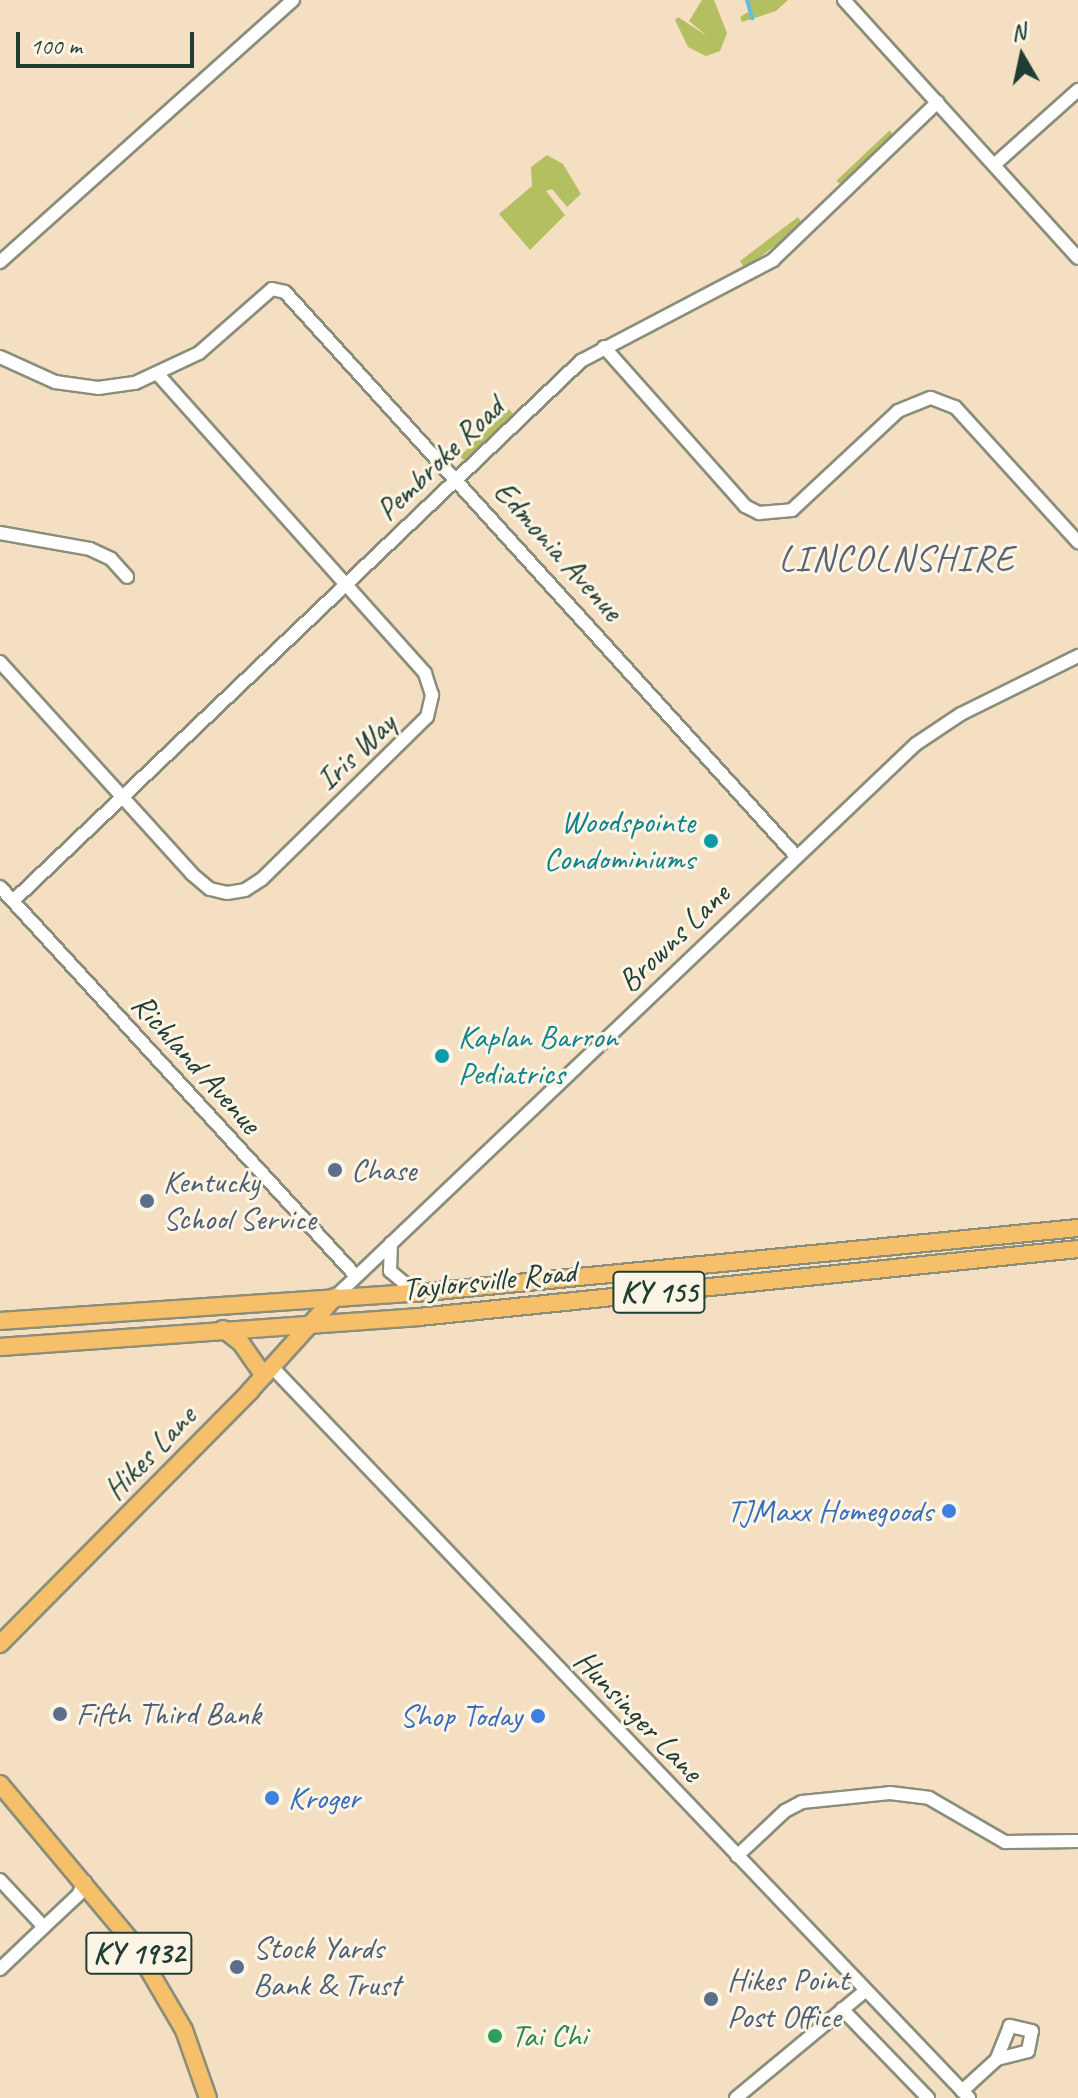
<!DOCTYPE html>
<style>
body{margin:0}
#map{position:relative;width:1078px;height:2098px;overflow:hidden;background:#f5dfc2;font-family:Caveat,sans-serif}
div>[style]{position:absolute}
.green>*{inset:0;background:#b3bf61}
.stream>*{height:4px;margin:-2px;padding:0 2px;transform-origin:2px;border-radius:2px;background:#65bbe2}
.roads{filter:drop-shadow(2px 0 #8a8e7b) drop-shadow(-2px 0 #8a8e7b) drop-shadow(0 2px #8a8e7b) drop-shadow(0 -2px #8a8e7b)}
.minor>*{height:12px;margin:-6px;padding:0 6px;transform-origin:6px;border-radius:6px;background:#fff}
.major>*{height:16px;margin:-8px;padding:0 8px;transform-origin:8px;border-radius:8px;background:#f6c06b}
.dots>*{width:22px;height:22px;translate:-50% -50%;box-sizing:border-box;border:4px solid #fcf5e5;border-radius:50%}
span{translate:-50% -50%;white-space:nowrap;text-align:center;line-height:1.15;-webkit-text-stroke:6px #fcf5e5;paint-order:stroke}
.shield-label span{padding:2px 6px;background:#fcf5e5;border:2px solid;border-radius:6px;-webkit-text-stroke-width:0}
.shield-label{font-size:30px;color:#1f3d34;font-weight:700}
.street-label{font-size:32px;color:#1f3d34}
.culture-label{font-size:32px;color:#0d838f}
.right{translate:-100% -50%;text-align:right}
.left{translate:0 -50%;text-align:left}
.service-label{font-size:32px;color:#4e5e75}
.shop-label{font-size:32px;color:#366cbe}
.leisure-label{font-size:32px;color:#27864d}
.quarter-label{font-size:36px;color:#5a6374;letter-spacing:2px}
.north{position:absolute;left:982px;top:16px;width:80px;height:80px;-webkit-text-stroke:6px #fcf5e5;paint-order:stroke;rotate:351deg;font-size:22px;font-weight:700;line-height:32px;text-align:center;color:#1f3d34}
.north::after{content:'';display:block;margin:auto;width:28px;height:36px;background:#1f3d34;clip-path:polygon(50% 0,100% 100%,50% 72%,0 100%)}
.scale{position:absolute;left:16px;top:32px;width:178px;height:36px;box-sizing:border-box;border:4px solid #1f3d34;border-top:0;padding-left:10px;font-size:24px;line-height:28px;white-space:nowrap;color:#1f3d34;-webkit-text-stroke:6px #fcf5e5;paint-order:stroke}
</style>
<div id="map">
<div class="green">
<div style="clip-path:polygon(702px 0,714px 0,727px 33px,720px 51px,706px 56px,688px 47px,675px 20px,678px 17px,707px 36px,689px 21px)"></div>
<div style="clip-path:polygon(748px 0,788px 0,776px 11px,742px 22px,740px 17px,748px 12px,753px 17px)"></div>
<div style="clip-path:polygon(890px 130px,893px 136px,842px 185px,836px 181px)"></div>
<div style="clip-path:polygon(547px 155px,563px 164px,581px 194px,567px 207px,552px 189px,546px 191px,565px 215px,530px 250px,499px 214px,532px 186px,531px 167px)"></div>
<div style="clip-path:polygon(798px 217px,802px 223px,795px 230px,745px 269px,740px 261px)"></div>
<div style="clip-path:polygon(509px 409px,514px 415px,465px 462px,460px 456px)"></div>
</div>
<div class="stream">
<div style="left:747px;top:0;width:19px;rotate:74deg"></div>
</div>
<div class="roads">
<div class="minor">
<div style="left:844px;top:0;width:348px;rotate:47.8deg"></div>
<div style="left:994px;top:165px;width:113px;rotate:-41.8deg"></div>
<div style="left:0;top:262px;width:393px;rotate:-41.8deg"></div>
<div style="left:604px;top:347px;width:213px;rotate:48.4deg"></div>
<div style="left:745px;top:506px;width:16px;rotate:27deg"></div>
<div style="left:759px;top:513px;width:33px;rotate:-5deg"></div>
<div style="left:792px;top:510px;width:145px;rotate:-43deg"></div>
<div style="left:898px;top:411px;width:35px;rotate:-22deg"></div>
<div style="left:931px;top:398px;width:26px;rotate:21deg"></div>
<div style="left:955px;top:407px;width:183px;rotate:47.7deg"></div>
<div style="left:0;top:357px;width:60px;rotate:24.4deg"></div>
<div style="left:55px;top:382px;width:43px;rotate:7.9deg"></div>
<div style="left:98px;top:388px;width:37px;rotate:-8deg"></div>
<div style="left:135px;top:383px;width:71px;rotate:-25.1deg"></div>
<div style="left:199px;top:353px;width:97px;rotate:-41.2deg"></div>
<div style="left:272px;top:289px;width:13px;rotate:13deg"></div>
<div style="left:285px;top:292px;width:761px;rotate:47.82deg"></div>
<div style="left:0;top:533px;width:91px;rotate:10.1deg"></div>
<div style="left:90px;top:549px;width:23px;rotate:25deg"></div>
<div style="left:111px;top:559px;width:24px;rotate:48deg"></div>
<div style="left:0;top:662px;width:286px;rotate:47.8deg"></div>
<div style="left:192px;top:874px;width:23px;rotate:40deg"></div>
<div style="left:210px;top:889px;width:17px;rotate:13deg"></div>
<div style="left:227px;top:893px;width:18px;rotate:-9deg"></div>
<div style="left:245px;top:890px;width:20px;rotate:-33deg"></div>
<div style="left:262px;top:879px;width:231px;rotate:-44.5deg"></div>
<div style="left:427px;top:717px;width:23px;rotate:-77deg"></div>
<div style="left:432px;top:695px;width:23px;rotate:-108deg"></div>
<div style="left:425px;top:673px;width:399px;rotate:-131.8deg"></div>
<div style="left:0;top:887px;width:526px;rotate:47.54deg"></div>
<div style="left:13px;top:901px;width:784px;rotate:-43.55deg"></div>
<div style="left:581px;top:361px;width:217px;rotate:-27.7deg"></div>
<div style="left:773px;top:260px;width:228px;rotate:-43.8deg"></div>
<div style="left:391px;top:1243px;width:28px;rotate:92deg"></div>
<div style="left:390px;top:1271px;width:34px;rotate:40deg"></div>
<div style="left:335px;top:1297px;width:802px;rotate:-43.59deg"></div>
<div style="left:916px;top:744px;width:54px;rotate:-33.7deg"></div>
<div style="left:961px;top:714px;width:131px;rotate:-26.4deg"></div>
<div style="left:272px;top:1367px;width:1010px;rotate:46.36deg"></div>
<div style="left:737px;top:1856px;width:66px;rotate:-43.2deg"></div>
<div style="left:785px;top:1811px;width:19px;rotate:-28deg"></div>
<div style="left:802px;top:1802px;width:88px;rotate:-5.8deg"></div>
<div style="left:890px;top:1793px;width:39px;rotate:7deg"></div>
<div style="left:929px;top:1798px;width:88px;rotate:30.1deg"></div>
<div style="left:1005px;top:1842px;width:73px;rotate:-0.8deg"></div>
<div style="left:0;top:1880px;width:64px;rotate:46.9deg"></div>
<div style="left:44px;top:1927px;width:61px;rotate:136.3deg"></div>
<div style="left:44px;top:1927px;width:47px;rotate:-43.3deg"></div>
<div style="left:78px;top:1895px;width:15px;rotate:-62deg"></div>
<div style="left:842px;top:2009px;width:124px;rotate:46deg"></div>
<div style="left:962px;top:2091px;width:47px;rotate:-42.4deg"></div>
<div style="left:997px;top:2059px;width:32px;rotate:-14deg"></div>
<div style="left:1028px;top:2051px;width:20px;rotate:-79deg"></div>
<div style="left:1032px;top:2031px;width:23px;rotate:-167deg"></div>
<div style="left:1010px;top:2026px;width:35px;rotate:112deg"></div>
<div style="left:736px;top:2098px;width:169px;rotate:-39.7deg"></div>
</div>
<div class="major">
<div style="left:0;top:1321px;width:417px;rotate:-3.9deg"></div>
<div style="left:416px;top:1293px;width:665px;rotate:-5.61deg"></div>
<div style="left:223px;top:1329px;width:23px;rotate:38deg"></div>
<div style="left:241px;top:1343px;width:40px;rotate:55.1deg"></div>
<div style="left:0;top:1347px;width:420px;rotate:-4.1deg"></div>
<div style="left:419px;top:1317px;width:662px;rotate:-5.89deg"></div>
<div style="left:0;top:1644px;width:356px;rotate:-45.3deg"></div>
<div style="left:250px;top:1391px;width:127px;rotate:-47.9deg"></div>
<div style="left:0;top:1784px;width:207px;rotate:50.1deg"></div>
<div style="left:133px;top:1943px;width:101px;rotate:59.6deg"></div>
<div style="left:184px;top:2030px;width:72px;rotate:70.6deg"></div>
</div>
</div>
<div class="dots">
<div style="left:711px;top:841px;background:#0f9aa8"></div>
<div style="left:442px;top:1056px;background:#0f9aa8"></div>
<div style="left:335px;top:1170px;background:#5c6f8a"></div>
<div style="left:147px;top:1201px;background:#5c6f8a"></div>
<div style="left:949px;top:1511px;background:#3f7fe0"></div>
<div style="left:60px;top:1714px;background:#5c6f8a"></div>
<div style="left:538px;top:1716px;background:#3f7fe0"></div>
<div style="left:272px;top:1798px;background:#3f7fe0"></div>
<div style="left:237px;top:1967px;background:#5c6f8a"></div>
<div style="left:711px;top:1999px;background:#5c6f8a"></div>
<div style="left:495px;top:2036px;background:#2e9e5b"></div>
</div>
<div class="shield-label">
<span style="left:659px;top:1292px">KY 155</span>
<span style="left:139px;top:1953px">KY 1932</span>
</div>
<div class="street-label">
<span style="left:440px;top:459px;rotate:-44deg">Pembroke Road</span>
<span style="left:558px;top:551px;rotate:48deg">Edmonia Avenue</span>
<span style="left:356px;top:752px;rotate:-44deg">Iris Way</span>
<span style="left:674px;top:938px;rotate:-44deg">Browns Lane</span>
<span style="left:196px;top:1064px;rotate:48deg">Richland Avenue</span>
<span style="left:489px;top:1281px;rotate:-6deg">Taylorsville Road</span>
<span style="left:150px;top:1453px;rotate:-46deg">Hikes Lane</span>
<span style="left:638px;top:1716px;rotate:46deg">Hunsinger Lane</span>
</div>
<div class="culture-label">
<span class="right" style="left:695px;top:841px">Woodspointe<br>Condominiums</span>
<span class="left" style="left:458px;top:1056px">Kaplan Barron<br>Pediatrics</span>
</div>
<div class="service-label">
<span class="left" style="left:351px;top:1170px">Chase</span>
<span class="left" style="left:163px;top:1201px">Kentucky<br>School Service</span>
<span class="left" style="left:76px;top:1714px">Fifth Third Bank</span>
<span class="left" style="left:253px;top:1967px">Stock Yards<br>Bank &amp; Trust</span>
<span class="left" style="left:727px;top:1999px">Hikes Point<br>Post Office</span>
</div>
<div class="shop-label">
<span class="right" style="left:933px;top:1511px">TJMaxx Homegoods</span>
<span class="right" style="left:522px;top:1716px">Shop Today</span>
<span class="left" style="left:288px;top:1798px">Kroger</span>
</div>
<div class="leisure-label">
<span class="left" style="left:511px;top:2036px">Tai Chi</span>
</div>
<div class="quarter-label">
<span style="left:897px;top:559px">LINCOLNSHIRE</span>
</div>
<div class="north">N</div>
<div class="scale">100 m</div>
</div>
